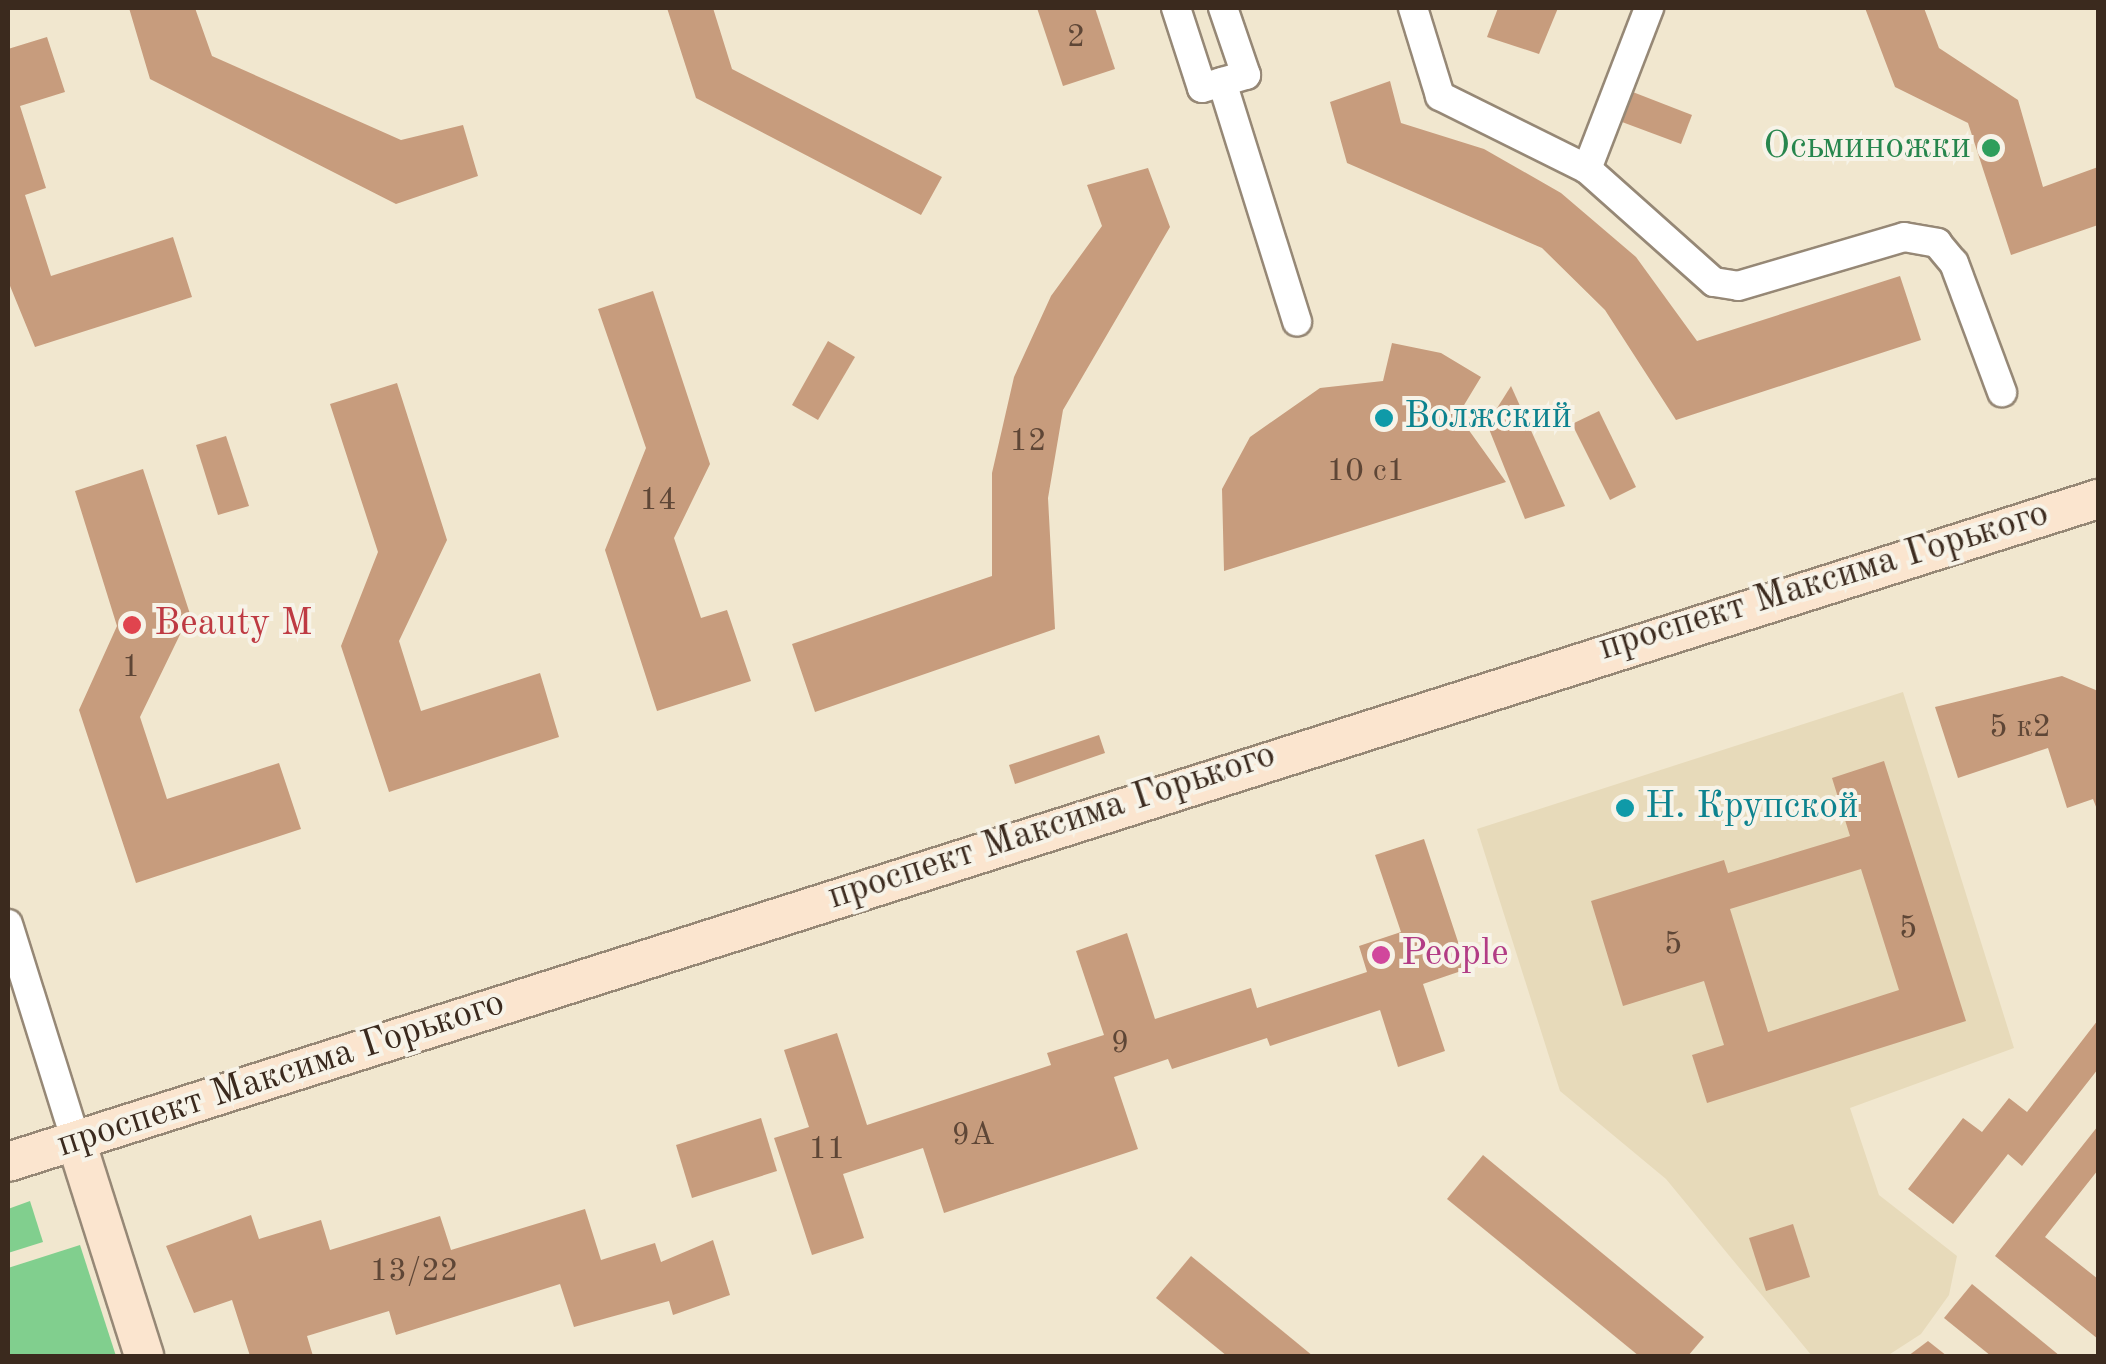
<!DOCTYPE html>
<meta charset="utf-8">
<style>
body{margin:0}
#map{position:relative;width:2106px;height:1364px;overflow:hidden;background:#f1e7cf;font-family:"Old Standard TT",serif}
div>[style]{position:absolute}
.built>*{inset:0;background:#e7daba}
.green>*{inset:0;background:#81cf8e}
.building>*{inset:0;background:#c79c7d}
.roads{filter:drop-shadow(2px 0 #968876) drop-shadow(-2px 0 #968876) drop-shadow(0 2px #968876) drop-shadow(0 -2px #968876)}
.street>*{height:28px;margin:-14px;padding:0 14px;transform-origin:14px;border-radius:14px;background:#fff}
.secondary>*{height:38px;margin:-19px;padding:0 19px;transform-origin:19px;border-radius:19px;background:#fbe5cf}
.dots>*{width:28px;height:28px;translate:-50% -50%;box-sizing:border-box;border:5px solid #f7f3e8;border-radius:50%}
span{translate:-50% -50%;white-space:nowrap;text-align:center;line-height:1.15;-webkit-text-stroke:8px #f7f3e8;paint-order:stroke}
.number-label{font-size:32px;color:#5e4636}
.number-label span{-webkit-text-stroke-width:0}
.leisure-label{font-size:38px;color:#27864d}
.right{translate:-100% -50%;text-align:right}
.culture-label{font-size:38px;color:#0d838f}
.left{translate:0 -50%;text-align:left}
.street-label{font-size:38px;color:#3b2a1e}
.health-label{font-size:38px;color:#be3a42}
.hotel-label{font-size:38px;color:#b23c85}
.frame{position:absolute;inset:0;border:10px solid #3b2a1e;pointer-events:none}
</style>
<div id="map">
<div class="built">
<div style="clip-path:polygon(1903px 692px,2014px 1048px,1850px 1108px,1879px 1195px,1957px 1256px,1949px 1295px,1921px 1334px,1887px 1356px,1812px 1356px,1666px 1179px,1560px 1091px,1477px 829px)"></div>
</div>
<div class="green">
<div style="clip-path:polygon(30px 1201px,43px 1242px,8px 1253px,8px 1209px)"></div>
<div style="clip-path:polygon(80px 1245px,116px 1356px,8px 1356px,8px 1268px)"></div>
</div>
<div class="building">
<div style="clip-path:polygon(129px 8px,195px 8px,212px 56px,401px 140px,463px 125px,478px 176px,396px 204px,150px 79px)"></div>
<div style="clip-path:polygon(667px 8px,713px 8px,732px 69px,942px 177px,921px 215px,696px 98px)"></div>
<div style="clip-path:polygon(1037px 8px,1095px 8px,1115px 69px,1063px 86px)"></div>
<div style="clip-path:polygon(1498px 8px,1558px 8px,1539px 54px,1487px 37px)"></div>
<div style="clip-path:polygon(1865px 8px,1924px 8px,1939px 48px,2018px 100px,2043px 187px,2098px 167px,2098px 225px,2011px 255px,1968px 123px,1895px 87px)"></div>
<div style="clip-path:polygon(47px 37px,65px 92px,20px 106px,46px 188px,25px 195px,51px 276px,173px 237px,192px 297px,35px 347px,8px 281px,8px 49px)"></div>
<div style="clip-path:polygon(1390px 81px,1401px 123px,1484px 149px,1561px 193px,1636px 257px,1697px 341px,1900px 276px,1921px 340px,1676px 420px,1605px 310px,1542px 248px,1347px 163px,1330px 102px)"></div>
<div style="clip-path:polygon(1625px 89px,1692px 115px,1681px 144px,1614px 119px)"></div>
<div style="clip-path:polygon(1148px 168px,1170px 227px,1063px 410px,1048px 498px,1055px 629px,815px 712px,792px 644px,992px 576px,992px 473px,1014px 377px,1051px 296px,1102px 226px,1087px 185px)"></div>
<div style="clip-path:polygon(653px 291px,710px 464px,674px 538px,701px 618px,727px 610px,751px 681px,657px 711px,605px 550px,646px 448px,598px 309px)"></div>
<div style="clip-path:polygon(828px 341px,855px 357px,818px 420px,792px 405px)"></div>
<div style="clip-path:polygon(1392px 343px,1441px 353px,1481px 377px,1458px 415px,1506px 482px,1224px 571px,1222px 489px,1250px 437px,1320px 388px,1383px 381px)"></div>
<div style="clip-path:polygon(397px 383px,447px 540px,399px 641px,421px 711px,540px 673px,559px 737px,389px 792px,341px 646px,378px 552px,330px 404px)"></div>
<div style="clip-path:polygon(1511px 386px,1565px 506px,1525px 519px,1487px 424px)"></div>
<div style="clip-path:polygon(1599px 411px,1636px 487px,1610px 500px,1572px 424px)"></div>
<div style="clip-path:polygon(226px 436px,249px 506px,218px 515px,196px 445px)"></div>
<div style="clip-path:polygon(143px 469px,190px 614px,140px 717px,167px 799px,279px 763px,301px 829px,136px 883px,79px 710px,117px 626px,75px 491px)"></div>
<div style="clip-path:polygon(2062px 676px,2098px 691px,2098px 812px,2093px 799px,2067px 808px,2048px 748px,1958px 778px,1935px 707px)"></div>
<div style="clip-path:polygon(1099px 735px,1105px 753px,1015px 784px,1009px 765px)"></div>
<div style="clip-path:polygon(evenodd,1884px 761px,1966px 1021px,1707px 1103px,1692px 1055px,1724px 1045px,1704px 981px,1623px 1006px,1591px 901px,1724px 860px,1728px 873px,1850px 836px,1832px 778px,1884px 761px,1861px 869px,1899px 990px,1768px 1032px,1730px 909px,1861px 869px)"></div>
<div style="clip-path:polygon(1424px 839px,1467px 969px,1423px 984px,1445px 1051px,1398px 1067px,1380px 1010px,1270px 1046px,1267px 1038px,1172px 1069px,1168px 1059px,1114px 1077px,1138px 1149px,944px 1213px,923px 1148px,843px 1174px,864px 1238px,812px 1255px,774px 1138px,809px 1127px,784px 1050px,837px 1033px,867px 1125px,1051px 1065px,1047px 1053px,1104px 1035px,1076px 951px,1127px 933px,1155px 1019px,1251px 988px,1257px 1008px,1367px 972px,1359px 946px,1401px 932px,1375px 855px)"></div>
<div style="clip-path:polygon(2098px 1020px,2098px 1069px,2022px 1166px,2008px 1154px,1953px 1224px,1908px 1189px,1963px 1118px,1982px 1132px,2009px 1098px,2027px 1112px)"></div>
<div style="clip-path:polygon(761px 1118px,777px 1171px,692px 1198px,676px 1145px)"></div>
<div style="clip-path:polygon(2098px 1126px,2098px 1170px,2045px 1237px,2098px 1279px,2098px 1339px,1995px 1256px)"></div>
<div style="clip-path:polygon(1483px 1155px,1704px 1337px,1688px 1356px,1639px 1356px,1447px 1199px)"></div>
<div style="clip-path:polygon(585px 1209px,601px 1260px,655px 1243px,661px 1262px,713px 1240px,730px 1295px,673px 1315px,669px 1301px,574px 1327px,560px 1284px,396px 1335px,389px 1311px,307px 1336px,313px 1356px,250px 1356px,232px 1300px,194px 1313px,166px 1246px,251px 1215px,259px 1239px,321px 1220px,330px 1250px,440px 1216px,451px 1250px)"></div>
<div style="clip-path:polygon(1793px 1224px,1810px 1277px,1766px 1291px,1749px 1238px)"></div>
<div style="clip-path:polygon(1191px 1256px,1313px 1356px,1227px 1356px,1156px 1298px)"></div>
<div style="clip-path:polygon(1972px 1284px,2060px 1356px,1991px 1356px,1944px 1318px)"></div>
<div style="clip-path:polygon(1928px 1341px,1947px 1356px,1908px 1356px)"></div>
</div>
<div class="roads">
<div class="street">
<div style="left:1176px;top:8px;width:84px;rotate:72deg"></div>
<div style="left:1202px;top:88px;width:46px;rotate:-16.5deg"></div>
<div style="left:1246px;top:75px;width:71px;rotate:-108.9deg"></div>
<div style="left:1413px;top:8px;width:92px;rotate:72.9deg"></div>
<div style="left:1440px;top:96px;width:164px;rotate:26.4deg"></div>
<div style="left:1587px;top:169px;width:170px;rotate:41.7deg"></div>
<div style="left:1714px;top:282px;width:24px;rotate:9deg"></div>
<div style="left:1738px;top:286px;width:173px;rotate:-16.4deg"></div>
<div style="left:1904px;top:237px;width:34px;rotate:10deg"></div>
<div style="left:1937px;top:243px;width:26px;rotate:50deg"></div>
<div style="left:1954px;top:263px;width:138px;rotate:69.6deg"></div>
<div style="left:1222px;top:82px;width:251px;rotate:72.6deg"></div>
<div style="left:1587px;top:169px;width:173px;rotate:-68.9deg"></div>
<div style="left:8px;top:924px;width:227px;rotate:72.6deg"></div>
</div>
<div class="secondary">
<div style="left:76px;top:1141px;width:225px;rotate:72.4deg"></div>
<div style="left:8px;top:1162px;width:2193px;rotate:-17.6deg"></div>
</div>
</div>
<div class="dots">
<div style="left:1991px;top:148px;background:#2e9e5b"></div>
<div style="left:1384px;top:418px;background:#0f9aa8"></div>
<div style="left:132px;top:625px;background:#e0444e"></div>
<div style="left:1625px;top:808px;background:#0f9aa8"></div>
<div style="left:1381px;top:955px;background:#d1479c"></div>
</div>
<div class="number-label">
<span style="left:1076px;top:38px">2</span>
<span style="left:1028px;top:442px">12</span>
<span style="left:1366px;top:472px">10 с1</span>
<span style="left:658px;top:501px">14</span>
<span style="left:131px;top:668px">1</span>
<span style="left:2020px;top:728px">5 к2</span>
<span style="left:1908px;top:929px">5</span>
<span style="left:1673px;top:945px">5</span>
<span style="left:1120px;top:1044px">9</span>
<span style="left:973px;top:1136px">9А</span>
<span style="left:827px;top:1150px">11</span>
<span style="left:414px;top:1272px">13/22</span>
</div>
<div class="leisure-label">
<span class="right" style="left:1971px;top:148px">Осьминожки</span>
</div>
<div class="culture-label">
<span class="left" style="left:1404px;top:418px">Волжский</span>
<span class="left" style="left:1645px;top:808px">Н. Крупской</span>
</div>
<div class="street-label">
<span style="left:1824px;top:582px;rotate:-17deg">проспект Максима Горького</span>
<span style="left:1052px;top:827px;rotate:-18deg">проспект Максима Горького</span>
<span style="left:281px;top:1075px;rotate:-18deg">проспект Максима Горького</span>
</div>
<div class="health-label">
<span class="left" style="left:154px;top:625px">Beauty M</span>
</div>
<div class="hotel-label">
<span class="left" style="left:1401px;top:955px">People</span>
</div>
<div class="frame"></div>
</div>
